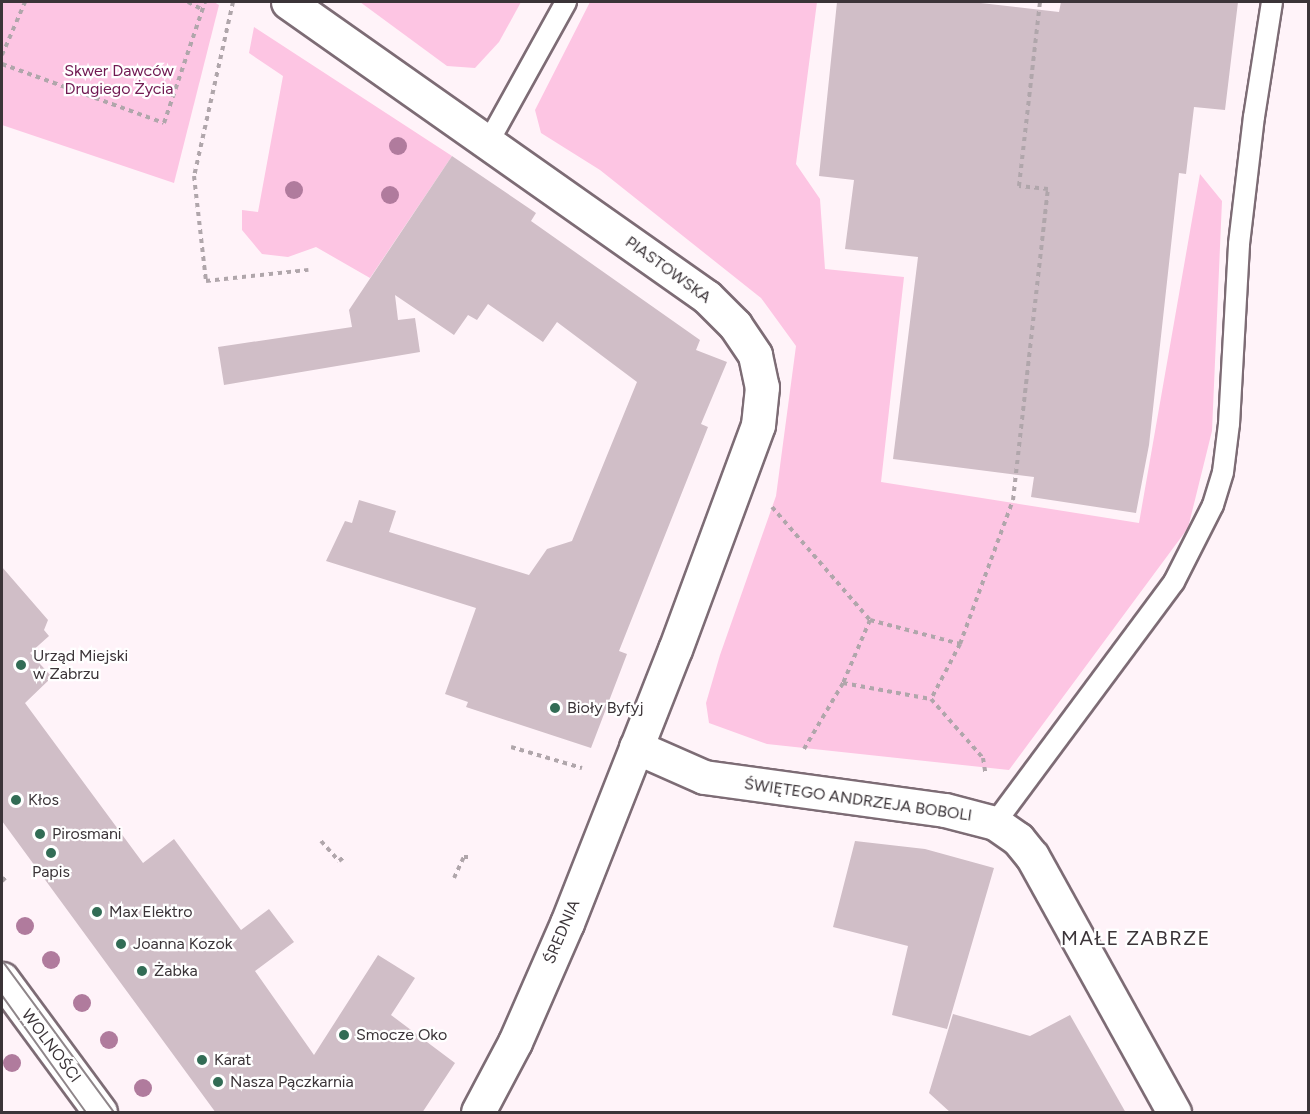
<!DOCTYPE html>
<meta charset="utf-8">
<style>
body{margin:0}
#map{position:relative;width:1310px;height:1114px;overflow:hidden;background:#fff3f9;font-family:Figtree,sans-serif}
div>[style]{position:absolute}
.green>*{inset:0;background:#fdc5e3}
.building>*{inset:0;background:#d0bec7}
.path>*{height:4px;margin-top:-2px;transform-origin:0;background:repeating-linear-gradient(90deg,#b0a6ab 0 4.5px,transparent 0 9px)}
.roads{filter:drop-shadow(2px 0 #7d6c75) drop-shadow(-2px 0 #7d6c75) drop-shadow(0 2px #7d6c75) drop-shadow(0 -2px #7d6c75)}
.lane>*{height:20px;margin:-10px;padding:0 10px;transform-origin:10px;border-radius:10px;background:#fff}
.street>*{height:33px;margin:-16.5px;padding:0 16.5px;transform-origin:16.5px;border-radius:16.5px;background:#fff}
.tram>*{height:1.5px;margin:-0.75px;padding:0 0.75px;transform-origin:0.75px;border-radius:0.75px;background:#8f868a}
.trees>*{width:18px;height:18px;margin:-9px;border-radius:50%;background:#b07b9d}
.dots>*{width:16px;height:16px;translate:-50% -50%;box-sizing:border-box;border:3px solid #fff;border-radius:50%}
span{translate:-50% -50%;white-space:nowrap;text-align:center;line-height:1.15;-webkit-text-stroke:4.5px #fff;paint-order:stroke}
.park-label{font-size:16px;color:#701952}
.street-label{font-size:16px;color:#3b3438}
.poi-label{font-size:16px;color:#3b3438}
.left{translate:0 -50%;text-align:left}
.quarter-label{font-size:20px;color:#3b3438;letter-spacing:1.5px}
.frame{position:absolute;inset:0;border:3px solid #3b3438;pointer-events:none}
</style>
<div id="map">
<div class="green">
<div style="clip-path:polygon(2px 2px,214px 2px,219px 5px,174px 183px,2px 125px)"></div>
<div style="clip-path:polygon(360px 2px,521px 2px,499px 42px,475px 68px,447px 66px)"></div>
<div style="clip-path:polygon(590px 2px,817px 2px,796px 164px,820px 199px,825px 269px,904px 277px,881px 482px,1139px 523px,1200px 174px,1222px 201px,1212px 431px,1188px 528px,1009px 770px,767px 744px,709px 723px,706px 703px,720px 655px,776px 496px,796px 346px,761px 298px,600px 170px,541px 133px,535px 110px)"></div>
<div style="clip-path:polygon(254px 27px,452px 156px,370px 278px,316px 247px,288px 257px,262px 254px,242px 230px,242px 210px,258px 212px,283px 76px,249px 53px)"></div>
</div>
<div class="building">
<div style="clip-path:polygon(837px 2px,972px 2px,1059px 12px,1061px 2px,1238px 2px,1225px 110px,1194px 107px,1186px 174px,1179px 173px,1149px 445px,1136px 513px,1031px 497px,1034px 477px,893px 459px,918px 257px,845px 249px,854px 180px,819px 176px)"></div>
<div style="clip-path:polygon(452px 156px,536px 213px,531px 221px,700px 340px,696px 350px,727px 362px,701px 424px,708px 427px,619px 651px,627px 654px,591px 748px,466px 707px,468px 702px,445px 694px,476px 608px,326px 561px,345px 521px,352px 523px,359px 500px,396px 511px,389px 532px,529px 575px,547px 549px,572px 541px,637px 382px,557px 322px,543px 342px,488px 304px,477px 320px,468px 315px,454px 335px,395px 295px,398px 320px,415px 318px,420px 352px,224px 385px,218px 347px,352px 327px,349px 310px)"></div>
<div style="clip-path:polygon(2px 567px,48px 620px,44px 630px,49px 636px,30px 653px,52px 677px,25px 703px,143px 863px,174px 839px,241px 930px,269px 909px,294px 942px,255px 971px,314px 1055px,378px 955px,415px 978px,391px 1015px,455px 1063px,422px 1113px,216px 1113px,2px 821px)"></div>
<div style="clip-path:polygon(855px 841px,925px 849px,994px 868px,947px 1029px,892px 1015px,908px 946px,833px 927px)"></div>
<div style="clip-path:polygon(953px 1014px,1030px 1036px,1070px 1015px,1126px 1113px,951px 1113px,929px 1093px)"></div>
</div>
<div class="path">
<div style="left:188px;top:2px;width:15px;rotate:28deg"></div>
<div style="left:233px;top:2px;width:178px;rotate:102.6deg"></div>
<div style="left:194px;top:176px;width:106px;rotate:83.5deg"></div>
<div style="left:206px;top:281px;width:103px;rotate:-6.2deg"></div>
<div style="left:2px;top:55px;width:58px;rotate:-66.5deg"></div>
<div style="left:2px;top:64px;width:172px;rotate:20deg"></div>
<div style="left:164px;top:123px;width:128px;rotate:-71.3deg"></div>
<div style="left:772px;top:507px;width:150px;rotate:49.1deg"></div>
<div style="left:870px;top:620px;width:69px;rotate:113.2deg"></div>
<div style="left:843px;top:683px;width:89px;rotate:10.3deg"></div>
<div style="left:931px;top:699px;width:79px;rotate:48.6deg"></div>
<div style="left:983px;top:758px;width:18px;rotate:81deg"></div>
<div style="left:870px;top:620px;width:93px;rotate:14.9deg"></div>
<div style="left:960px;top:644px;width:62px;rotate:117.8deg"></div>
<div style="left:960px;top:644px;width:153px;rotate:-69.8deg"></div>
<div style="left:1013px;top:500px;width:313px;rotate:-83.6deg"></div>
<div style="left:1048px;top:189px;width:29px;rotate:-174deg"></div>
<div style="left:1019px;top:186px;width:185px;rotate:-83.5deg"></div>
<div style="left:511px;top:747px;width:74px;rotate:16.5deg"></div>
<div style="left:804px;top:749px;width:77px;rotate:-59.4deg"></div>
<div style="left:321px;top:841px;width:27px;rotate:48deg"></div>
<div style="left:339px;top:861px;width:8px;rotate:-40deg"></div>
<div style="left:454px;top:878px;width:23px;rotate:-65deg"></div>
<div style="left:464px;top:857px;width:4px"></div>
<div style="left:2px;top:881px;width:6px;rotate:-45deg"></div>
</div>
<div class="roads">
<div class="lane">
<div style="left:489px;top:141px;width:159px;rotate:-61deg"></div>
<div style="left:995px;top:823px;width:300px;rotate:-53.4deg"></div>
<div style="left:1174px;top:582px;width:86px;rotate:-63.1deg"></div>
<div style="left:1213px;top:505px;width:34px;rotate:-73deg"></div>
<div style="left:1223px;top:472px;width:48px;rotate:-82.9deg"></div>
<div style="left:1229px;top:424px;width:180px;rotate:-86.8deg"></div>
<div style="left:1239px;top:244px;width:128px;rotate:-83.3deg"></div>
<div style="left:1254px;top:117px;width:116px;rotate:-81.1deg"></div>
</div>
<div class="street">
<div style="left:288px;top:2px;width:512px;rotate:35.15deg"></div>
<div style="left:707px;top:297px;width:40px;rotate:45deg"></div>
<div style="left:735px;top:325px;width:36px;rotate:56deg"></div>
<div style="left:755px;top:355px;width:33px;rotate:78deg"></div>
<div style="left:762px;top:387px;width:38px;rotate:96deg"></div>
<div style="left:758px;top:425px;width:239px;rotate:110.3deg"></div>
<div style="left:675px;top:649px;width:295px;rotate:111.5deg"></div>
<div style="left:567px;top:923px;width:130px;rotate:113.6deg"></div>
<div style="left:515px;top:1042px;width:79px;rotate:117.9deg"></div>
<div style="left:636px;top:747px;width:74px;rotate:23.8deg"></div>
<div style="left:704px;top:777px;width:243px;rotate:7.8deg"></div>
<div style="left:945px;top:810px;width:52px;rotate:14.6deg"></div>
<div style="left:995px;top:823px;width:28px;rotate:35deg"></div>
<div style="left:1018px;top:839px;width:22px;rotate:51deg"></div>
<div style="left:1032px;top:856px;width:293px;rotate:61deg"></div>
<div style="left:2px;top:979px;width:165px;rotate:53.6deg"></div>
</div>
</div>
<div class="tram">
<div style="left:2px;top:960px;width:189px;rotate:53.6deg"></div>
<div style="left:2px;top:995px;width:144px;rotate:54.3deg"></div>
</div>
<div class="trees">
<div style="left:398px;top:146px"></div>
<div style="left:294px;top:190px"></div>
<div style="left:390px;top:195px"></div>
<div style="left:25px;top:926px"></div>
<div style="left:51px;top:960px"></div>
<div style="left:82px;top:1003px"></div>
<div style="left:109px;top:1040px"></div>
<div style="left:12px;top:1063px"></div>
<div style="left:143px;top:1088px"></div>
</div>
<div class="dots">
<div style="left:21px;top:665px;background:#326c55"></div>
<div style="left:555px;top:708px;background:#326c55"></div>
<div style="left:16px;top:800px;background:#326c55"></div>
<div style="left:40px;top:834px;background:#326c55"></div>
<div style="left:51px;top:853px;background:#326c55"></div>
<div style="left:97px;top:912px;background:#326c55"></div>
<div style="left:121px;top:944px;background:#326c55"></div>
<div style="left:142px;top:971px;background:#326c55"></div>
<div style="left:344px;top:1035px;background:#326c55"></div>
<div style="left:202px;top:1060px;background:#326c55"></div>
<div style="left:218px;top:1082px;background:#326c55"></div>
</div>
<div class="park-label">
<span style="left:119px;top:80px">Skwer Dawców<br>Drugiego Życia</span>
</div>
<div class="street-label">
<span style="left:668px;top:270px;rotate:36deg">PIASTOWSKA</span>
<span style="left:858px;top:800px;rotate:8deg">ŚWIĘTEGO ANDRZEJA BOBOLI</span>
<span style="left:562px;top:932px;rotate:-67deg">ŚREDNIA</span>
<span style="left:51px;top:1046px;rotate:53deg">WOLNOŚCI</span>
</div>
<div class="poi-label">
<span class="left" style="left:33px;top:665px">Urząd Miejski<br>w Zabrzu</span>
<span class="left" style="left:567px;top:708px">Bioły Byfyj</span>
<span class="left" style="left:28px;top:800px">Kłos</span>
<span class="left" style="left:52px;top:834px">Pirosmani</span>
<span style="left:51px;top:872px">Papis</span>
<span class="left" style="left:109px;top:912px">Max Elektro</span>
<span class="left" style="left:133px;top:944px">Joanna Kozok</span>
<span class="left" style="left:154px;top:971px">Żabka</span>
<span class="left" style="left:356px;top:1035px">Smocze Oko</span>
<span class="left" style="left:214px;top:1060px">Karat</span>
<span class="left" style="left:230px;top:1082px">Nasza Pączkarnia</span>
</div>
<div class="quarter-label">
<span style="left:1136px;top:938px">MAŁE ZABRZE</span>
</div>
<div class="frame"></div>
</div>
